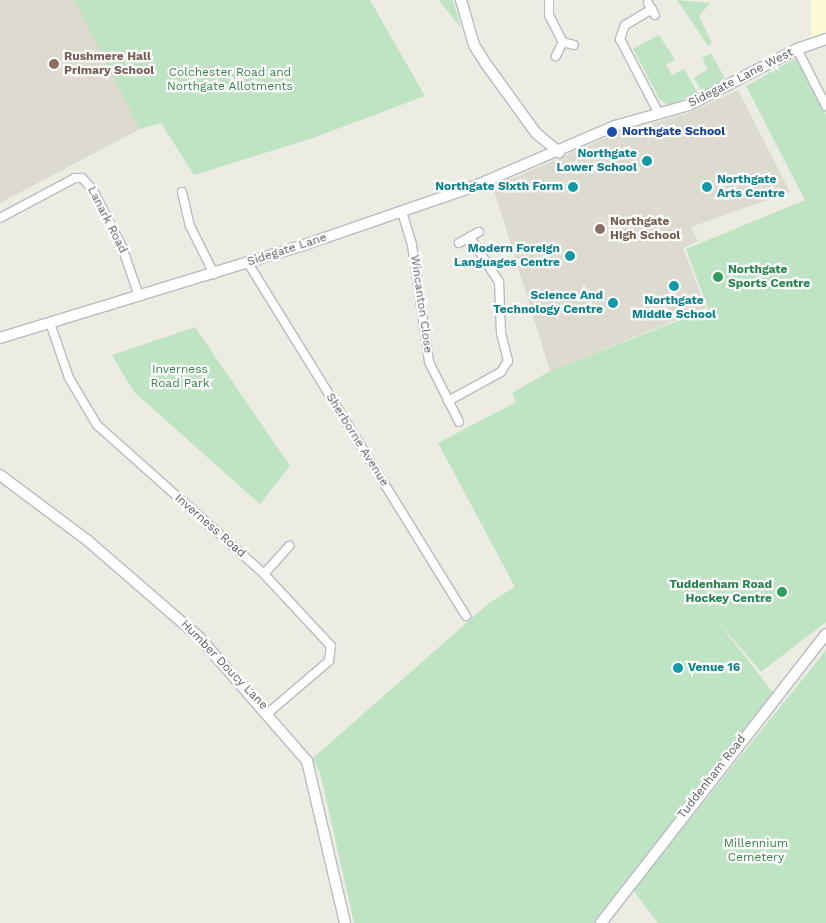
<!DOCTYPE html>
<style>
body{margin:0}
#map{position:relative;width:826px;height:923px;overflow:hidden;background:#edece2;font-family:"Work Sans",sans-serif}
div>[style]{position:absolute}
.commercial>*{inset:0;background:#fdf9d7}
.education>*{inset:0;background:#dddbd0}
.green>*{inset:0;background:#bfe4c4}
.roads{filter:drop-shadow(1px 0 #babbc1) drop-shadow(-1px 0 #babbc1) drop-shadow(0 1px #babbc1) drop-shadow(0 -1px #babbc1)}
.minor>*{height:8px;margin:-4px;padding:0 4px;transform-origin:4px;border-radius:4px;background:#fff}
.tertiary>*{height:10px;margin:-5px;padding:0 5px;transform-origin:5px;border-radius:5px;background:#fff}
.dots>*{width:14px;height:14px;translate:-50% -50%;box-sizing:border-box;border:2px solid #fff;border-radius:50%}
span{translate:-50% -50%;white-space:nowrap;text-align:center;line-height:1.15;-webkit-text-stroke:4.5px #fff;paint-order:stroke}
.education-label{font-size:12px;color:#785e54;font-weight:700}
.left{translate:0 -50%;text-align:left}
.park-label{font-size:12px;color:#378545}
.street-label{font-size:12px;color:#5a5d63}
.transit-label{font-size:12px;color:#164399;font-weight:700}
.culture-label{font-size:12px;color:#0d838f;font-weight:700}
.right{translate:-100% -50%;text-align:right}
.leisure-label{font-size:12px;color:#27864d;font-weight:700}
</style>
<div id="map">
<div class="commercial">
<div style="clip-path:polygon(811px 0,826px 0,826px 32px,811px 37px)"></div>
</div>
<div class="education">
<div style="clip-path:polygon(0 0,76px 0,142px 128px,0 203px)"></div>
<div style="clip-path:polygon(738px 90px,790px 192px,691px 227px,698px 241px,683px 248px,706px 308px,550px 371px,493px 187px,615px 134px,689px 113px)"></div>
</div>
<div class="green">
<div style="clip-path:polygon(75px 0,370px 0,425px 96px,313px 138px,194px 175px,161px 123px,140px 129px)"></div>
<div style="clip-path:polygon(439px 0,453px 0,461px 28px,441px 3px)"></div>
<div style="clip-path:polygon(677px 0,710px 3px,699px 16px,712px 43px,708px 46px)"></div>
<div style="clip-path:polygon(659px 35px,675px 60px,666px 65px,672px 75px,684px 69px,698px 93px,669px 105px,660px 100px,633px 49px)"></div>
<div style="clip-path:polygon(711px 53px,726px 80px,702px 92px,694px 78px,708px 69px,702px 58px)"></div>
<div style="clip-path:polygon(798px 57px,826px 115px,826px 622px,761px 672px,715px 618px,774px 694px,596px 923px,354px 923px,320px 772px,312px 759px,489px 603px,515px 587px,438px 443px,516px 402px,512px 393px,550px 371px,708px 309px,686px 249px,805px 200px,746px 86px)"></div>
<div style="clip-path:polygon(195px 327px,290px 466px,260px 504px,134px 392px,112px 355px)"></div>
<div style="clip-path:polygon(826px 650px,826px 923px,658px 923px,633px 890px)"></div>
</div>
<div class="roads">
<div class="minor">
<div style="left:549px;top:0;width:15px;rotate:90deg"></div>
<div style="left:549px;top:15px;width:30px;rotate:63deg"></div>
<div style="left:563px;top:42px;width:16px;rotate:117deg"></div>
<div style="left:648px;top:3px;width:14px;rotate:60deg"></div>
<div style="left:652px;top:9px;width:31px;rotate:149deg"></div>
<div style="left:625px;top:25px;width:15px;rotate:110deg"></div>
<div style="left:620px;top:39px;width:85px;rotate:62.5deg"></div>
<div style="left:563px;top:42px;width:11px;rotate:15deg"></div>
<div style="left:797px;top:49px;width:64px;rotate:63deg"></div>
<div style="left:182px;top:192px;width:35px;rotate:77deg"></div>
<div style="left:190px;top:226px;width:54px;rotate:63.4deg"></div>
<div style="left:402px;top:212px;width:34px;rotate:73deg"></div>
<div style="left:412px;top:245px;width:118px;rotate:81.7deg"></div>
<div style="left:429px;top:362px;width:67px;rotate:63.4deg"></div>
<div style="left:0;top:218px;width:85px;rotate:-28.1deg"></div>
<div style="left:75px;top:178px;width:7px"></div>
<div style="left:82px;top:178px;width:16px;rotate:47deg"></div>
<div style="left:93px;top:190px;width:64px;rotate:63deg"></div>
<div style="left:122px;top:247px;width:52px;rotate:70.9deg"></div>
<div style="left:459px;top:243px;width:23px;rotate:-29deg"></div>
<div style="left:248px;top:263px;width:415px;rotate:58.3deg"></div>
<div style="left:50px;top:323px;width:58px;rotate:70.9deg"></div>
<div style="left:69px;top:378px;width:55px;rotate:59.2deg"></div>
<div style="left:97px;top:425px;width:224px;rotate:41.7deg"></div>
<div style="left:264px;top:574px;width:98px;rotate:47.1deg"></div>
<div style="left:331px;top:646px;width:15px;rotate:98deg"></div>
<div style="left:329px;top:661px;width:79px;rotate:139.6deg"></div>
<div style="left:448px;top:401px;width:60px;rotate:-28.7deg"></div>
<div style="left:501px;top:372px;width:13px;rotate:-58deg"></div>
<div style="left:508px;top:361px;width:29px;rotate:-104deg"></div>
<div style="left:501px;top:333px;width:51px;rotate:-92.2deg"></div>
<div style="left:499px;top:282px;width:54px;rotate:-122.8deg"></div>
<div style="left:264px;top:574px;width:38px;rotate:-48deg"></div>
</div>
<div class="tertiary">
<div style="left:461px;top:0;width:47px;rotate:73.9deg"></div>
<div style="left:474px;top:45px;width:22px;rotate:58deg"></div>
<div style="left:486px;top:64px;width:85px;rotate:54.1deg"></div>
<div style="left:536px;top:133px;width:30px;rotate:40deg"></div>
<div style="left:0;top:338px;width:318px;rotate:-17deg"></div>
<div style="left:304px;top:245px;width:176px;rotate:-19deg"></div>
<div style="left:470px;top:188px;width:158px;rotate:-23.2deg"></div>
<div style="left:615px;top:126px;width:77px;rotate:-15.8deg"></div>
<div style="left:689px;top:105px;width:122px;rotate:-27.4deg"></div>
<div style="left:797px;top:49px;width:31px;rotate:-19deg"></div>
<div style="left:0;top:475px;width:109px;rotate:36.8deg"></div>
<div style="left:87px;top:540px;width:150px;rotate:40.9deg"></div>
<div style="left:200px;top:638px;width:163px;rotate:49deg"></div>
<div style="left:307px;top:761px;width:166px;rotate:76.8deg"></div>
<div style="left:601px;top:923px;width:366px;rotate:-52.1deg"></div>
</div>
</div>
<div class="dots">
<div style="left:54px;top:64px;background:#8d6e63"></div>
<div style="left:612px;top:132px;background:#1a4fb4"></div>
<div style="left:647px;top:161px;background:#0f9aa8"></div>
<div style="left:573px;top:187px;background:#0f9aa8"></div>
<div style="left:707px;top:187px;background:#0f9aa8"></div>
<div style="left:600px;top:229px;background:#8d6e63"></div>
<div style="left:570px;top:256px;background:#0f9aa8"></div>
<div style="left:718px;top:277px;background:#2e9e5b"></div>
<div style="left:674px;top:286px;background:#0f9aa8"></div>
<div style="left:613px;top:303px;background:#0f9aa8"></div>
<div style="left:782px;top:592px;background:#2e9e5b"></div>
<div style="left:678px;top:668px;background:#0f9aa8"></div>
</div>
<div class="education-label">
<span class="left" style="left:64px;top:64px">Rushmere Hall<br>Primary School</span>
<span class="left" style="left:610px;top:229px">Northgate<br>High School</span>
</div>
<div class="park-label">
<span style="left:230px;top:80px">Colchester Road and<br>Northgate Allotments</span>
<span style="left:180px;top:377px">Inverness<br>Road Park</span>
<span style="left:756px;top:851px">Millennium<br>Cemetery</span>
</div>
<div class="street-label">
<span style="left:741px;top:78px;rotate:-27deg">Sidegate Lane West</span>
<span style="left:107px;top:220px;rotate:63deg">Lanark Road</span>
<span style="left:287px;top:250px;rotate:-18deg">Sidegate Lane</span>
<span style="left:421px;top:304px;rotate:82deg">Wincanton Close</span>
<span style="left:357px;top:440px;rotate:58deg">Sherborne Avenue</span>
<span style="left:210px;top:526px;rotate:41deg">Inverness Road</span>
<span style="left:224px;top:665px;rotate:46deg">Humber Doucy Lane</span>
<span style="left:712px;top:777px;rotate:-52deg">Tuddenham Road</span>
</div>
<div class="transit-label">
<span class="left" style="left:622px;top:132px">Northgate School</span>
</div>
<div class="culture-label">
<span class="right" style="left:637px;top:161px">Northgate<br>Lower School</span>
<span class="left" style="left:717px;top:187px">Northgate<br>Arts Centre</span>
<span class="right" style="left:563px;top:187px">Northgate Sixth Form</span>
<span class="right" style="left:560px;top:256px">Modern Foreign<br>Languages Centre</span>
<span class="right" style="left:603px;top:303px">Science And<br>Technology Centre</span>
<span style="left:674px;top:308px">Northgate<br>Middle School</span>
<span class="left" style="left:688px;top:668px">Venue 16</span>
</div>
<div class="leisure-label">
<span class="left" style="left:728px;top:277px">Northgate<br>Sports Centre</span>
<span class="right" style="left:772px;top:592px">Tuddenham Road<br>Hockey Centre</span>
</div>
</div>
